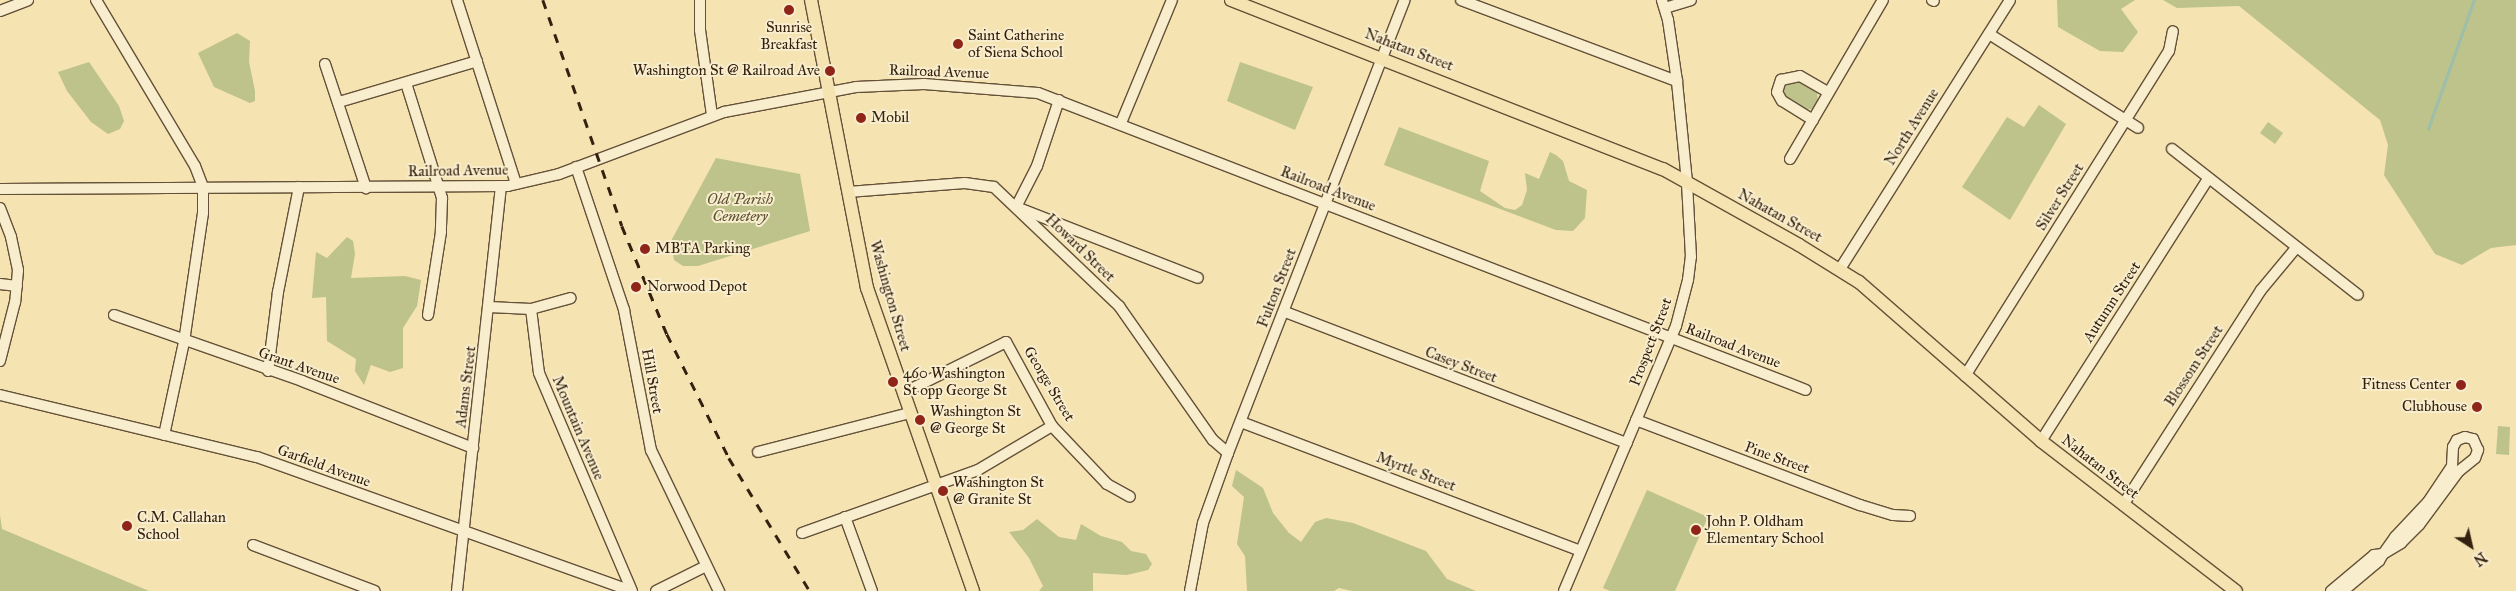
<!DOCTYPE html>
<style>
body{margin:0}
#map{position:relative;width:2516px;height:591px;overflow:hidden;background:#f5e3b2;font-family:"IM FELL Great Primer",serif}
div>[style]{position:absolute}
.green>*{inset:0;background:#bdc38b}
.stream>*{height:2.5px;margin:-1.25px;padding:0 1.25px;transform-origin:1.25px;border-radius:1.25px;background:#9cbeab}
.roads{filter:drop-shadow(1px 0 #645138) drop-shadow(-1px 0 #645138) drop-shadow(0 1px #645138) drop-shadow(0 -1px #645138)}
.minor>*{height:10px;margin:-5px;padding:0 5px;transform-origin:5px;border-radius:5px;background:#f8edcd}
.major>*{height:12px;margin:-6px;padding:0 6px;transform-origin:6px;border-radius:6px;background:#f5e3b2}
.rail>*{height:2.5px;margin-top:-1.25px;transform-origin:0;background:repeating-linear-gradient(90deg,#33200f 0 9px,transparent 0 18px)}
.dots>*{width:14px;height:14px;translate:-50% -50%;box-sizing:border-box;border:2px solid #f8edcd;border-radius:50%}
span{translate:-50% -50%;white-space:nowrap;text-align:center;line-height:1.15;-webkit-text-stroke:4px #f8edcd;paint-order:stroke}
.poi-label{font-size:15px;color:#33200f}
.left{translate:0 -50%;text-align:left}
.right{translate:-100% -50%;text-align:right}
.street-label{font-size:15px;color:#33200f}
.park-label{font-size:15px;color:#5c5134;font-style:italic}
.north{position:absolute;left:2446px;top:521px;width:50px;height:50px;-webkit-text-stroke:4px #f8edcd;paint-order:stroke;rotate:145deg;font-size:14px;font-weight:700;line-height:20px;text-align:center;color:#33200f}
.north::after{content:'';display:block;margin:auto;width:18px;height:22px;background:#33200f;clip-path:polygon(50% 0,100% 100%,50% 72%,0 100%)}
</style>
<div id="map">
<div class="green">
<div style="clip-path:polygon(2057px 0,2135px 0,2121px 9px,2138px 32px,2123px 52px,2100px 51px,2058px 27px)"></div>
<div style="clip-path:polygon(2163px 0,2516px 0,2516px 245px,2491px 248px,2462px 265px,2435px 254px,2384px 175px,2388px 145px,2380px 120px,2239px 6px,2177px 8px)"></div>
<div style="clip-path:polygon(237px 33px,250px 41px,249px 62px,255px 91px,255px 101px,250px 103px,214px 87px,198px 53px)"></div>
<div style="clip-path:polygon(89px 62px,119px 106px,124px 121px,120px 129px,108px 134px,91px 122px,67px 91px,58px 72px)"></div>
<div style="clip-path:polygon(1240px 62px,1313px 87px,1295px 130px,1227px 101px)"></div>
<div style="clip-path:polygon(1796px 80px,1817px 93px,1818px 101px,1812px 109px,1804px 110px,1785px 97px,1782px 88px,1786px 82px)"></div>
<div style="clip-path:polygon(2039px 105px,2066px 124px,2010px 220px,1962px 187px,2007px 117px,2024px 127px)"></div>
<div style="clip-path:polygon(2268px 122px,2283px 133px,2275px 144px,2260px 133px)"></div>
<div style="clip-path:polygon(1399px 127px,1489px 161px,1480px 191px,1505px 208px,1515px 210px,1522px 205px,1527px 190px,1525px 173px,1539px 179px,1550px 152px,1556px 155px,1563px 161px,1569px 181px,1587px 190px,1585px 218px,1573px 231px,1556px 230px,1384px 165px)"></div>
<div style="clip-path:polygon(716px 158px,800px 174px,810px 231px,698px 266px,683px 266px,674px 260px,671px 241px)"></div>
<div style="clip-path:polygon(347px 237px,353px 241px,355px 254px,351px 278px,405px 276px,421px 280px,417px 306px,403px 328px,403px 368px,390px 372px,371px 365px,364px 385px,355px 371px,356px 359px,327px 341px,326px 297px,312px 298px,316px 252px,327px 258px)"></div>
<div style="clip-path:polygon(2498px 426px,2510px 427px,2509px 455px,2496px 454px)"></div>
<div style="clip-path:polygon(1236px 470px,1263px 488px,1273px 513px,1289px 533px,1301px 542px,1315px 522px,1326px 518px,1353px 523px,1426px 551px,1447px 579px,1476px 591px,1352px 591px,1339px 588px,1334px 591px,1247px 591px,1245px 556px,1237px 544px,1244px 497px,1232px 486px)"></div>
<div style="clip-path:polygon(1647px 490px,1708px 517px,1675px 591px,1610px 591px,1603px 588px)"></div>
<div style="clip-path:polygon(0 515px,2px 529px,149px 591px,0 591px)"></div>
<div style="clip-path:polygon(1037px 519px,1059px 537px,1076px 540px,1081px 524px,1101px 536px,1122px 542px,1131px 551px,1146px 554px,1152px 564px,1148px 570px,1127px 575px,1093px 573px,1093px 591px,1039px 591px,1043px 586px,1029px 558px,1009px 532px,1023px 530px)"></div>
</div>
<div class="stream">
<div style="left:2428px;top:129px;width:137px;rotate:-70.4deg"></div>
</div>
<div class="roads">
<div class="minor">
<div style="left:96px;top:0;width:193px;rotate:59.2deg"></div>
<div style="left:195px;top:166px;width:22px;rotate:69deg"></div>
<div style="left:203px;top:187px;width:26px;rotate:90deg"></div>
<div style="left:203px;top:213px;width:130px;rotate:98.4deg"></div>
<div style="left:184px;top:342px;width:95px;rotate:102.1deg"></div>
<div style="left:457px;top:0;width:193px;rotate:72.2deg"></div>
<div style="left:700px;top:0;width:30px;rotate:90deg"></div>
<div style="left:700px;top:30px;width:86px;rotate:82deg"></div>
<div style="left:1461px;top:0;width:231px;rotate:20.6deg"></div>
<div style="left:1932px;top:0;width:2px;rotate:27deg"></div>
<div style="left:1665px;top:8px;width:27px;rotate:-17deg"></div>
<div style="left:0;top:11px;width:30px;rotate:-21deg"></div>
<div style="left:1989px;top:34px;width:176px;rotate:32.2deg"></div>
<div style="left:325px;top:64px;width:131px;rotate:71.7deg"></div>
<div style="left:406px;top:83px;width:121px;rotate:72.6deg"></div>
<div style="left:442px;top:198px;width:34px;rotate:92deg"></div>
<div style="left:441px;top:232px;width:84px;rotate:98.9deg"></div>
<div style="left:1059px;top:100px;width:70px;rotate:108.4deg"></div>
<div style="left:1037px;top:166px;width:46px;rotate:117.1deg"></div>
<div style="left:1016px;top:207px;width:195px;rotate:21.3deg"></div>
<div style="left:339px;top:102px;width:144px;rotate:-16.5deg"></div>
<div style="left:1813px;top:120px;width:36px;rotate:-148deg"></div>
<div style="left:1782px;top:101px;width:10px;rotate:-119deg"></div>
<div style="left:1777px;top:92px;width:13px;rotate:-72deg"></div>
<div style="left:1781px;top:80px;width:19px;rotate:-12deg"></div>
<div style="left:1800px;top:76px;width:32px;rotate:30deg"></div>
<div style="left:1121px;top:123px;width:133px;rotate:-67.5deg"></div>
<div style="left:2172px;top:149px;width:236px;rotate:38.1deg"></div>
<div style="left:1790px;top:159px;width:184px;rotate:-59.7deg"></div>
<div style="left:576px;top:167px;width:151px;rotate:71.4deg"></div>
<div style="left:624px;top:310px;width:143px;rotate:79.1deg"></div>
<div style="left:651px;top:450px;width:157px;rotate:64.3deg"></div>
<div style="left:0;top:189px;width:508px;rotate:-0.34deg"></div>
<div style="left:508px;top:186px;width:52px;rotate:-13.2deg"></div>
<div style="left:559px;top:174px;width:176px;rotate:-20.6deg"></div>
<div style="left:724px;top:112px;width:134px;rotate:-10.7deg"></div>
<div style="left:856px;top:87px;width:68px;rotate:-2.5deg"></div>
<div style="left:924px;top:84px;width:114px;rotate:4.5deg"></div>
<div style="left:1038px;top:93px;width:823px;rotate:21.14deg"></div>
<div style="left:848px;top:192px;width:117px;rotate:-4.4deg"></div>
<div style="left:965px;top:183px;width:29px;rotate:8deg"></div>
<div style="left:994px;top:187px;width:173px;rotate:43.6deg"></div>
<div style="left:1119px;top:306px;width:164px;rotate:55deg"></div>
<div style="left:1213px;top:440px;width:20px;rotate:41deg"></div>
<div style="left:0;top:208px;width:31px;rotate:69deg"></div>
<div style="left:11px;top:237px;width:34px;rotate:78deg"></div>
<div style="left:18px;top:270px;width:32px;rotate:95deg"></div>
<div style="left:15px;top:302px;width:61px;rotate:104.3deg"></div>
<div style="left:1840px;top:269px;width:318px;rotate:-57.7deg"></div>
<div style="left:0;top:284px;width:17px;rotate:7deg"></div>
<div style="left:489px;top:307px;width:42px;rotate:2.7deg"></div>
<div style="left:531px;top:309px;width:64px;rotate:82.9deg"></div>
<div style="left:539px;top:373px;width:237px;rotate:66.9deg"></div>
<div style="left:531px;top:309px;width:41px;rotate:-15.4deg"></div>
<div style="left:1285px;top:312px;width:366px;rotate:21deg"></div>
<div style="left:114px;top:315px;width:199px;rotate:19.3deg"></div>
<div style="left:302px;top:381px;width:184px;rotate:21.4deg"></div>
<div style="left:268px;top:371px;width:80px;rotate:-82.8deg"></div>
<div style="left:278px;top:292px;width:107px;rotate:-78.7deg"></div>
<div style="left:1965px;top:376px;width:384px;rotate:-57.9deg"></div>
<div style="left:2169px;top:51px;width:20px;rotate:-79deg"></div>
<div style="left:903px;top:393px;width:115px;rotate:-26.3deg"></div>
<div style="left:1006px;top:342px;width:96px;rotate:61.3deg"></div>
<div style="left:1052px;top:426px;width:80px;rotate:46.5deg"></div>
<div style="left:1107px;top:484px;width:26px;rotate:29deg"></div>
<div style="left:0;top:395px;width:264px;rotate:13.6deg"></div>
<div style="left:257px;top:457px;width:397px;rotate:19.7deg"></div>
<div style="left:1636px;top:420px;width:240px;rotate:20.8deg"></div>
<div style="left:1860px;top:505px;width:34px;rotate:17deg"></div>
<div style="left:1893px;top:515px;width:17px;rotate:3deg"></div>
<div style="left:1241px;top:422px;width:363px;rotate:20.8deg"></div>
<div style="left:2041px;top:441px;width:311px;rotate:-57.5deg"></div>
<div style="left:758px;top:452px;width:157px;rotate:-14.4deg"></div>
<div style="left:2123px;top:505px;width:255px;rotate:-57.3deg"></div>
<div style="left:2261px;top:290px;width:55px;rotate:-50.2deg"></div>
<div style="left:845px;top:517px;width:79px;rotate:70deg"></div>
<div style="left:802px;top:533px;width:187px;rotate:-19.7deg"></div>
<div style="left:978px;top:470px;width:86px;rotate:-30.7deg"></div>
<div style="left:253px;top:545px;width:130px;rotate:20.7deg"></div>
<div style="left:457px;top:591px;width:407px;rotate:-83.8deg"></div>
<div style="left:656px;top:591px;width:56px;rotate:-26.6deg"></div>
<div style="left:1190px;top:591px;width:69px;rotate:-79.2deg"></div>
<div style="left:1203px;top:523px;width:74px;rotate:-70.3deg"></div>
<div style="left:1228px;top:453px;width:486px;rotate:-68.7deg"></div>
<div style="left:1564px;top:591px;width:288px;rotate:-67.1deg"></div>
<div style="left:1676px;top:326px;width:48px;rotate:-75.4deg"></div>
<div style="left:1688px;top:280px;width:23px;rotate:-83deg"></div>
<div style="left:1691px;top:257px;width:75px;rotate:-93.1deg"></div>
<div style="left:1687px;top:182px;width:101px;rotate:-95.7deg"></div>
<div style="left:1677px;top:81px;width:62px;rotate:-98.4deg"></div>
<div style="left:1668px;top:20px;width:21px;rotate:-107deg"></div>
<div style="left:2331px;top:591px;width:56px;rotate:-39.9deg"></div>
<div style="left:2374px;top:555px;width:9px;rotate:-6deg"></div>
<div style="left:2383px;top:554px;width:21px;rotate:-31deg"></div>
<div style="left:2401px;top:543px;width:25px;rotate:-45deg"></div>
<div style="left:2419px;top:525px;width:67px;rotate:-53.5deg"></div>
<div style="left:2459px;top:471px;width:21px;rotate:-39deg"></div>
<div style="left:2475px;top:458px;width:9px;rotate:-69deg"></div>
<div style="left:2478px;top:450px;width:12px;rotate:-114deg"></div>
<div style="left:2473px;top:439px;width:8px;rotate:-166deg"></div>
<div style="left:2465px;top:437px;width:9px;rotate:159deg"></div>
<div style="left:2457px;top:440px;width:8px;rotate:120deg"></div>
<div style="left:2453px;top:447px;width:19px;rotate:93deg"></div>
<div style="left:2452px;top:466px;width:43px;rotate:123.7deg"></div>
<div style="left:2428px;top:502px;width:48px;rotate:133.3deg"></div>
<div style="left:2395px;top:537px;width:21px;rotate:125deg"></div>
<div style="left:2383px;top:554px;width:8px;rotate:120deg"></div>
<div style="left:2379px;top:561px;width:47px;rotate:140.2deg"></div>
</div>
<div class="major">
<div style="left:811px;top:0;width:293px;rotate:79deg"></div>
<div style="left:867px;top:288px;width:321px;rotate:70.7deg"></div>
<div style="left:1231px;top:0;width:464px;rotate:21.4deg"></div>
<div style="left:1663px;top:169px;width:156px;rotate:29.2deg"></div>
<div style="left:1799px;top:245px;width:70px;rotate:31.7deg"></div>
<div style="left:1859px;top:282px;width:242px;rotate:41.1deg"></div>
<div style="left:2041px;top:441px;width:246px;rotate:37.6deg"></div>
</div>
</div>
<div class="rail">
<div style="left:543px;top:0;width:239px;rotate:70.7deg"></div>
<div style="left:622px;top:226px;width:117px;rotate:67.4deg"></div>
<div style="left:667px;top:334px;width:139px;rotate:63.4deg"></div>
<div style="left:729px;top:458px;width:156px;rotate:58.7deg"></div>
</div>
<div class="dots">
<div style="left:789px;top:10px;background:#8f2418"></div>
<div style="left:958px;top:44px;background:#8f2418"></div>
<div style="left:830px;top:71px;background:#8f2418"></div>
<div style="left:861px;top:118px;background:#8f2418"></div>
<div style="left:645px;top:249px;background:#8f2418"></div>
<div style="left:636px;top:287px;background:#8f2418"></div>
<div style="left:893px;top:382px;background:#8f2418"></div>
<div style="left:2461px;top:385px;background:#8f2418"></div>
<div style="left:2477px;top:407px;background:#8f2418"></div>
<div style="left:920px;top:420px;background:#8f2418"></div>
<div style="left:943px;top:491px;background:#8f2418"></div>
<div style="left:127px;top:526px;background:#8f2418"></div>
<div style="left:1696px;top:530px;background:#8f2418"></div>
</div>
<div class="poi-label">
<span style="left:789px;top:36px">Sunrise<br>Breakfast</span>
<span class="left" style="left:968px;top:44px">Saint Catherine<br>of Siena School</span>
<span class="right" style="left:820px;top:71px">Washington St @ Railroad Ave</span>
<span class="left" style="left:871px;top:118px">Mobil</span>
<span class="left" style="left:655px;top:249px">MBTA Parking</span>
<span class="left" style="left:647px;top:287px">Norwood Depot</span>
<span class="left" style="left:903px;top:382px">460 Washington<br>St opp George St</span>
<span class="right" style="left:2451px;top:385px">Fitness Center</span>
<span class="right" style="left:2467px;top:407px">Clubhouse</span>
<span class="left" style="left:930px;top:420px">Washington St<br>@ George St</span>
<span class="left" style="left:953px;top:491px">Washington St<br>@ Granite St</span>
<span class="left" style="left:137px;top:526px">C.M. Callahan<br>School</span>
<span class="left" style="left:1706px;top:530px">John P. Oldham<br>Elementary School</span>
</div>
<div class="street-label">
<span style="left:1409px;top:50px;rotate:21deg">Nahatan Street</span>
<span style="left:939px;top:72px;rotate:2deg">Railroad Avenue</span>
<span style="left:1912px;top:127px;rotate:-58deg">North Avenue</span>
<span style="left:458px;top:171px;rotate:-1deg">Railroad Avenue</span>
<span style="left:1328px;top:189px;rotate:21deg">Railroad Avenue</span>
<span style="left:2060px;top:197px;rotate:-58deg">Silver Street</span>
<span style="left:1780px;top:216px;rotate:29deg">Nahatan Street</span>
<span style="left:1080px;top:248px;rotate:44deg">Howard Street</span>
<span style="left:1277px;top:288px;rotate:-69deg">Fulton Street</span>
<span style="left:890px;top:296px;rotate:74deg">Washington Street</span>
<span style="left:2112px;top:302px;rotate:-57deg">Autumn Street</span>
<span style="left:1651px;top:342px;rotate:-69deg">Prospect Street</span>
<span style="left:1733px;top:346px;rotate:21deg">Railroad Avenue</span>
<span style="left:1461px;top:365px;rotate:21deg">Casey Street</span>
<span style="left:299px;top:366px;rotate:19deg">Grant Avenue</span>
<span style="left:2194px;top:366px;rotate:-57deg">Blossom Street</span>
<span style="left:652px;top:381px;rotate:80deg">Hill Street</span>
<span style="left:1049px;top:384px;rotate:59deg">George Street</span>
<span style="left:466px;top:387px;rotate:-83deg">Adams Street</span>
<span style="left:578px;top:428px;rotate:67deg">Mountain Avenue</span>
<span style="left:1777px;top:458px;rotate:20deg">Pine Street</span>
<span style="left:324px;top:466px;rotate:20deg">Garfield Avenue</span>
<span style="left:2100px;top:467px;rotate:38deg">Nahatan Street</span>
<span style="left:1416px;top:472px;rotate:21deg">Myrtle Street</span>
</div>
<div class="park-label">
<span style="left:740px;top:208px">Old Parish<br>Cemetery</span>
</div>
<div class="north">N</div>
</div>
